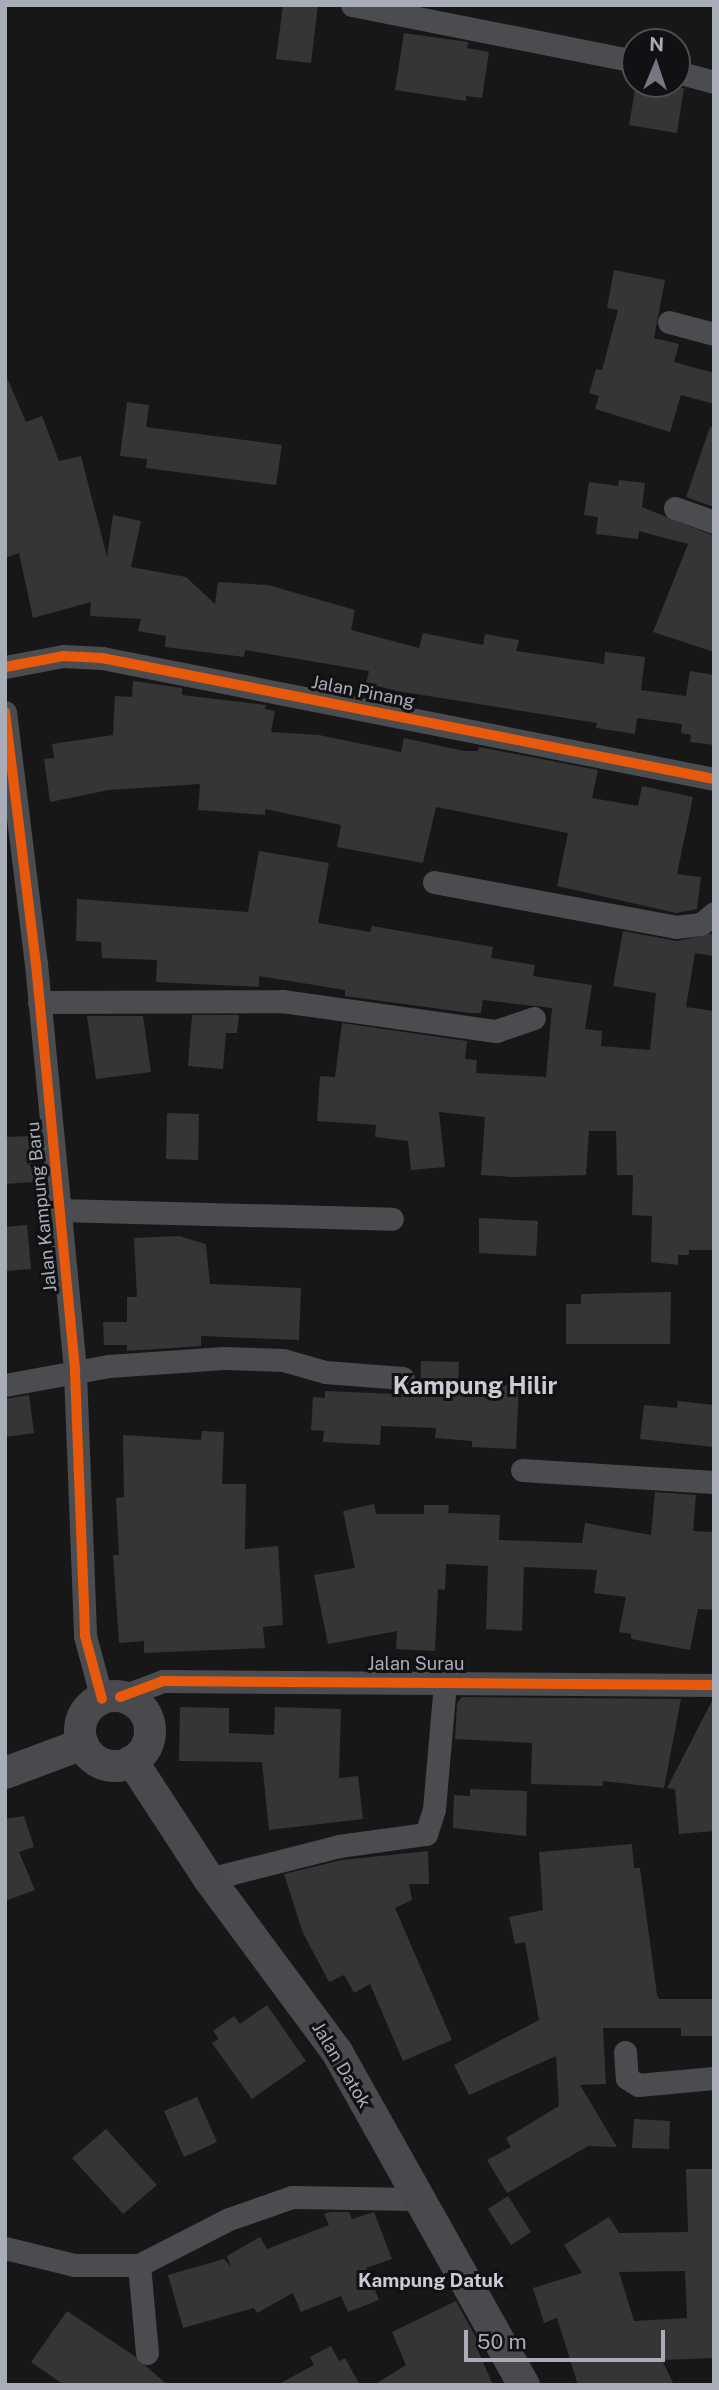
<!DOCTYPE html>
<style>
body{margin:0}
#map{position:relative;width:719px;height:2390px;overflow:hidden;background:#171717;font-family:"Public Sans",sans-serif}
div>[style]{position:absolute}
.building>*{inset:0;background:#353536}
.minor>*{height:23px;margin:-11.5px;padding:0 11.5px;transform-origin:11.5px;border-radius:11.5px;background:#4b4c50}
.secondary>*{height:32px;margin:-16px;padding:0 16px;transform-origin:16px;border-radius:16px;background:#4a4a4e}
.secondary>.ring{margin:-16px;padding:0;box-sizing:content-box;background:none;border:32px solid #4a4a4e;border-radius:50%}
.cycleway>*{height:10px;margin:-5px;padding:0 5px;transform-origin:5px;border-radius:5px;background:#e8590c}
span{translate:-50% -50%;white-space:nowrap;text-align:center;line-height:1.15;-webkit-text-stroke:6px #111113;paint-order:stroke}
.street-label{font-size:18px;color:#a8adb8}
.neighbourhood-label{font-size:19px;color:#c9ccd4;font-weight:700}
.district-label{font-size:24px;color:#c9ccd4;font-weight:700}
.frame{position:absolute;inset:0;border:7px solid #a8adb8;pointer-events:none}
.north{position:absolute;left:621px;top:28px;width:70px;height:70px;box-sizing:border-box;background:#111113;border:2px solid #4d4f55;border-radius:50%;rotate:2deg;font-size:19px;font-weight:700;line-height:28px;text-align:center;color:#a8adb8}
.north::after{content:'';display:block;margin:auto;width:24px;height:32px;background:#757880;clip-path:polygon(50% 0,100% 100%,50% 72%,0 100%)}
.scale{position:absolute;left:464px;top:2330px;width:201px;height:32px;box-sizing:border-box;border:4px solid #a8adb8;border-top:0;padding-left:9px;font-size:21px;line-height:24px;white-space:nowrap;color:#a8adb8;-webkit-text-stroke:5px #111113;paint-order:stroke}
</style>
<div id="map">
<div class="building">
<div style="clip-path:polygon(283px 5px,318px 5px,311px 63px,276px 59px)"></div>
<div style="clip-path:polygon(404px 33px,468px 42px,467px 48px,489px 52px,482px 98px,466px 96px,466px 101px,395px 90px)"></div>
<div style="clip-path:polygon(636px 84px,684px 88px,677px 133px,629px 125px)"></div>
<div style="clip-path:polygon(614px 270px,665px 280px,654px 338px,679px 344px,674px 362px,714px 373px,714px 404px,681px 395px,670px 432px,595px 409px,599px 396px,589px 393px,596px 369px,602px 370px,618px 310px,607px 308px)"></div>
<div style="clip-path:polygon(5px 373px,26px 422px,42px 416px,59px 461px,81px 456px,107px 557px,113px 515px,141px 521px,131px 567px,186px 577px,215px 604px,218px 582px,268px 585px,355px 610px,351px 630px,419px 648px,423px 633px,483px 645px,485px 634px,519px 640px,516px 651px,604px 664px,605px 652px,645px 657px,641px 690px,686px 696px,690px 671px,714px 675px,714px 745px,690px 742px,691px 735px,681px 733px,682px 724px,637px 718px,635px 734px,596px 728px,597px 723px,397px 691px,366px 683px,369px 671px,245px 650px,244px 657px,165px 647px,166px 636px,138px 631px,141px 619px,90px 616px,91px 602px,33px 618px,19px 553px,5px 558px)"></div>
<div style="clip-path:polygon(127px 402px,149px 405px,146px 427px,282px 445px,276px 485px,146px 468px,147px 459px,120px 456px)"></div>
<div style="clip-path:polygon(710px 427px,714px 427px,714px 507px,686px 497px)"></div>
<div style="clip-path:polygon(619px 480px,645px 483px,642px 507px,714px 536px,714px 652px,653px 632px,688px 544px,639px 531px,638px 539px,596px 534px,598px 517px,584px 515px,589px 482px,618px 486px)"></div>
<div style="clip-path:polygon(133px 681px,182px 688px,182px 695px,266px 705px,265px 709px,275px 711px,271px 732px,319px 735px,401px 752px,404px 738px,464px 751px,478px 751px,479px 747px,598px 770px,592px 798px,638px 806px,642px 786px,693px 797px,677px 874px,701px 877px,697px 909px,676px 913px,557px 886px,568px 833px,436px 807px,423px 863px,337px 847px,341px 825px,265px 809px,265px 815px,198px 810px,200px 784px,109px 790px,50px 802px,44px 759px,54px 758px,52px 744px,113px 735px,115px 696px,132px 697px)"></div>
<div style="clip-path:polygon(259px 851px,329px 863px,318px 923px,370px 932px,372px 926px,493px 947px,491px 958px,535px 965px,533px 976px,592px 985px,585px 1029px,602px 1031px,601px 1046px,650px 1050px,656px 993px,613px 986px,623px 931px,677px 941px,714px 933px,714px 956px,695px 953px,686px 1007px,714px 1011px,714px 1250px,689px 1250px,689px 1255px,678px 1255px,678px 1265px,651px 1262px,652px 1216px,632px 1215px,633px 1175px,617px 1175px,616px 1131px,589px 1131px,586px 1175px,514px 1177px,481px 1175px,485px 1117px,439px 1112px,445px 1167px,411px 1170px,408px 1141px,375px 1137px,376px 1125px,317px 1121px,320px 1076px,335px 1077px,342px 1023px,467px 1041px,465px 1059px,477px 1060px,476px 1073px,546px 1077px,552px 1008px,483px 1000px,481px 1013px,470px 1013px,345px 996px,345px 990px,259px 976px,259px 987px,156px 982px,157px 960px,102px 958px,101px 942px,76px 941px,77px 899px,248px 912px)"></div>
<div style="clip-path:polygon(192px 1015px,239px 1015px,237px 1033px,226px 1033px,223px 1069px,188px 1066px)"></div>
<div style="clip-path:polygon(87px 1016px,143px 1016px,151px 1072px,96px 1079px)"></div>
<div style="clip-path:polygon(167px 1113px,199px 1114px,198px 1160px,166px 1159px)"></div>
<div style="clip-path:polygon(30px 1136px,34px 1182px,5px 1184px,5px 1137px)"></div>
<div style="clip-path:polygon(479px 1218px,538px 1221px,536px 1256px,479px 1253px)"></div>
<div style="clip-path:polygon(27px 1225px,31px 1269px,5px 1271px,5px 1227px)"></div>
<div style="clip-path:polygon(179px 1236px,206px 1244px,210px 1284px,301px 1288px,299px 1340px,201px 1336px,201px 1346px,127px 1351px,127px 1345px,104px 1345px,103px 1322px,127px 1322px,127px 1297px,137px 1297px,134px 1238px)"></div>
<div style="clip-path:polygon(671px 1292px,670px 1344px,566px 1344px,566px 1304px,581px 1304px,581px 1294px)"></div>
<div style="clip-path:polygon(421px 1361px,459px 1362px,458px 1383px,519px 1385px,516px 1449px,472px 1447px,472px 1441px,435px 1438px,436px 1428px,381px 1426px,380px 1445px,323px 1442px,324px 1431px,311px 1430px,313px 1397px,325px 1398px,325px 1391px,420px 1395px)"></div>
<div style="clip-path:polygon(29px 1395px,34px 1433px,5px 1437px,5px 1399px)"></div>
<div style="clip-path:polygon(678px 1401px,714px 1405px,714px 1447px,640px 1439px,644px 1405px,677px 1408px)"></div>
<div style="clip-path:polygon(202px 1431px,224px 1432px,222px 1484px,246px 1484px,245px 1549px,278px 1546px,283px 1625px,263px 1627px,265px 1648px,144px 1653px,144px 1641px,119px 1643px,113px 1555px,119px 1555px,116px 1498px,124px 1497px,123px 1435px,201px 1440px)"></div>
<div style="clip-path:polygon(655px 1492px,696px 1495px,693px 1531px,714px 1532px,714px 1610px,698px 1609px,690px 1650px,631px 1639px,631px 1634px,619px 1632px,626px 1597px,594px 1593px,597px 1570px,524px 1567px,522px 1631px,486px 1629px,488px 1566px,446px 1564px,445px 1590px,438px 1589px,435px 1651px,396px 1649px,397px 1631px,328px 1644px,314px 1575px,355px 1568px,343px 1511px,374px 1504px,376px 1514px,424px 1514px,424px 1505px,449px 1505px,448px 1513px,500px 1515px,499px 1540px,582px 1543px,585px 1523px,651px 1535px)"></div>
<div style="clip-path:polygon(462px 1697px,681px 1699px,664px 1788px,603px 1781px,603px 1786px,531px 1784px,532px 1743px,455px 1739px,457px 1703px)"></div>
<div style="clip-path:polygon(713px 1699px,714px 1831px,679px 1834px,675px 1789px,667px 1788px)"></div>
<div style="clip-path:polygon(180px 1707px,229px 1708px,229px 1733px,274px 1735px,275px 1707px,341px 1709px,339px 1778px,358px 1776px,363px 1819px,269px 1830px,262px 1762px,179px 1761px)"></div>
<div style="clip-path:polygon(470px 1789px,527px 1791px,526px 1836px,453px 1828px,454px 1795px,470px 1796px)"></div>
<div style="clip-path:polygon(24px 1816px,34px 1847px,19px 1852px,35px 1890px,5px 1901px,5px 1819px)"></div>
<div style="clip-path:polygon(632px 1844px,634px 1868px,640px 1868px,657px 1995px,659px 1999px,714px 1999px,714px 2036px,681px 2036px,681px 2028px,603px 2028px,606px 2084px,580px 2085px,617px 2147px,588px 2146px,507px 2193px,487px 2160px,511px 2147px,506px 2138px,559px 2106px,556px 2056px,469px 2095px,454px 2065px,539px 2020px,525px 1942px,515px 1944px,509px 1917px,543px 1910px,539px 1852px)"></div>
<div style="clip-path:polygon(428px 1851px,429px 1884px,409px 1884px,412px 1900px,395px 1908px,452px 2040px,403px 2061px,370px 1984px,354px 1993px,344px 1975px,329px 1982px,303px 1933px,284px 1874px,342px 1860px)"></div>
<div style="clip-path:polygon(267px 2005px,306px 2061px,252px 2099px,212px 2043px,219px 2039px,213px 2031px,234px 2016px,240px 2024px)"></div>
<div style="clip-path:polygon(197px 2097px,217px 2142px,184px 2157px,164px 2111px)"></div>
<div style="clip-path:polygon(634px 2119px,670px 2121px,669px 2149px,632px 2148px)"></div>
<div style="clip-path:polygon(106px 2129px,157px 2185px,123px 2214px,72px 2158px)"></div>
<div style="clip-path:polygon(evenodd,686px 2169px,714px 2169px,714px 2358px,662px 2360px,674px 2385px,578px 2385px,557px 2318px,544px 2323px,533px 2288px,582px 2273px,564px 2245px,609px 2217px,619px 2233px,688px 2232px,686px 2169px,685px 2271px,687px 2318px,634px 2321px,619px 2272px,685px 2271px)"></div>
<div style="clip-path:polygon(508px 2196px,531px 2232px,511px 2245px,488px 2209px)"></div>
<div style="clip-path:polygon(330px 2212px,349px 2212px,352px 2219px,374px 2212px,392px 2259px,366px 2268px,379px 2300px,348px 2312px,341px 2296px,301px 2312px,293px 2293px,257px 2313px,254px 2308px,183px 2328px,168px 2275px,224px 2259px,231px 2267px,227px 2256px,260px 2237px,267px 2249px,329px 2225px,324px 2214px)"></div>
<div style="clip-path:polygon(456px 2301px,480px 2345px,476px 2346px,493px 2385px,374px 2385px,406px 2365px,392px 2332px)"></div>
<div style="clip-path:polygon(67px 2311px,133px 2355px,168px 2385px,64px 2385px,31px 2362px)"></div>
<div style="clip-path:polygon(331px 2346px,339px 2361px,345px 2358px,360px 2385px,277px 2385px,314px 2365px,310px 2357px)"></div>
</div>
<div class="minor">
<div style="left:352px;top:5px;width:288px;rotate:11.2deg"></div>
<div style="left:677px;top:72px;width:38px;rotate:15deg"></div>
<div style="left:669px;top:322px;width:47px;rotate:14.9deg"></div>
<div style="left:675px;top:508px;width:41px;rotate:19.7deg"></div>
<div style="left:5px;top:667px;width:59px;rotate:-10.7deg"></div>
<div style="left:63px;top:656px;width:39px;rotate:3deg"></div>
<div style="left:102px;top:658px;width:624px;rotate:11.18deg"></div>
<div style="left:5px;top:712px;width:254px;rotate:83deg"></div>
<div style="left:36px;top:964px;width:410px;rotate:84.5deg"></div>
<div style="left:75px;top:1372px;width:264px;rotate:87.8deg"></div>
<div style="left:85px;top:1636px;width:65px;rotate:74.9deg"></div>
<div style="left:434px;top:882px;width:246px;rotate:10.5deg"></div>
<div style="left:676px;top:927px;width:25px;rotate:-7deg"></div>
<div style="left:701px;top:924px;width:17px;rotate:-40deg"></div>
<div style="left:39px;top:1002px;width:243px;rotate:-0.2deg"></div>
<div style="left:282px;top:1001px;width:216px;rotate:8deg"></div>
<div style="left:496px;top:1031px;width:40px;rotate:-18.9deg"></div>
<div style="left:59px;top:1210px;width:333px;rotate:1.5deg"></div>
<div style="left:5px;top:1385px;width:106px;rotate:-10.4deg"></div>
<div style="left:109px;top:1366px;width:115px;rotate:-4deg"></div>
<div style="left:224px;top:1358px;width:59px;rotate:1.9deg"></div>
<div style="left:283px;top:1360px;width:44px;rotate:15.9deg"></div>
<div style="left:325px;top:1372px;width:78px;rotate:4.4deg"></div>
<div style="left:522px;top:1470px;width:192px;rotate:3.6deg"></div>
<div style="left:120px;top:1697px;width:46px;rotate:-20.4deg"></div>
<div style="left:163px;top:1681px;width:551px;rotate:0.42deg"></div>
<div style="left:209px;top:1879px;width:134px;rotate:-14.2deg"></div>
<div style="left:339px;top:1846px;width:88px;rotate:-7.9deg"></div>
<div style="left:426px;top:1834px;width:26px;rotate:-72deg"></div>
<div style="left:434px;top:1809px;width:127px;rotate:-85deg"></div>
<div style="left:625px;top:2052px;width:26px;rotate:86deg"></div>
<div style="left:627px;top:2078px;width:13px;rotate:32deg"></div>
<div style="left:638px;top:2085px;width:76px;rotate:-5.3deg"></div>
<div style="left:5px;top:2248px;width:71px;rotate:13.8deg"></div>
<div style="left:74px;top:2265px;width:65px"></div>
<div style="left:147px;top:2353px;width:88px;rotate:-95.2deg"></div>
<div style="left:139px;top:2265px;width:101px;rotate:-27.1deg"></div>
<div style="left:229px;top:2219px;width:67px;rotate:-19.2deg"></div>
<div style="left:292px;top:2197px;width:125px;rotate:0.9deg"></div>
</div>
<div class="secondary">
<div class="ring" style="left:80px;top:1696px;width:38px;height:38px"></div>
<div style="left:132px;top:1761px;width:141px;rotate:56.9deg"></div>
<div style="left:209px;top:1879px;width:215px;rotate:53.5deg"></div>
<div style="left:337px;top:2052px;width:382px;rotate:60.7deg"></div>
<div style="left:5px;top:1773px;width:83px;rotate:-20.4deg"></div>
</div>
<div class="cycleway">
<div style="left:5px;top:667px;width:59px;rotate:-10.7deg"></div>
<div style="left:63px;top:656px;width:39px;rotate:3deg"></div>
<div style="left:102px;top:658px;width:624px;rotate:11.18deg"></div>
<div style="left:5px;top:712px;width:254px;rotate:83deg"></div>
<div style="left:36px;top:964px;width:410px;rotate:84.5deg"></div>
<div style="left:75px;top:1372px;width:264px;rotate:87.8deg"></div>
<div style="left:85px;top:1636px;width:65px;rotate:74.9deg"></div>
<div style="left:120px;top:1697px;width:46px;rotate:-20.4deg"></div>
<div style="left:163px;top:1681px;width:551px;rotate:0.42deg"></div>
</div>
<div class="street-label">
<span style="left:363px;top:692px;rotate:11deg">Jalan Pinang</span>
<span style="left:42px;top:1207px;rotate:-96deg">Jalan Kampung Baru</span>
<span style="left:416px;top:1664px">Jalan Surau</span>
<span style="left:341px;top:2065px;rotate:59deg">Jalan Datok</span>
</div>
<div class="neighbourhood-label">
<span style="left:431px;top:2281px">Kampung Datuk</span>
</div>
<div class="district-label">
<span style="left:475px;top:1386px">Kampung Hilir</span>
</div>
<div class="frame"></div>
<div class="north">N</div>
<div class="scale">50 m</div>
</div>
